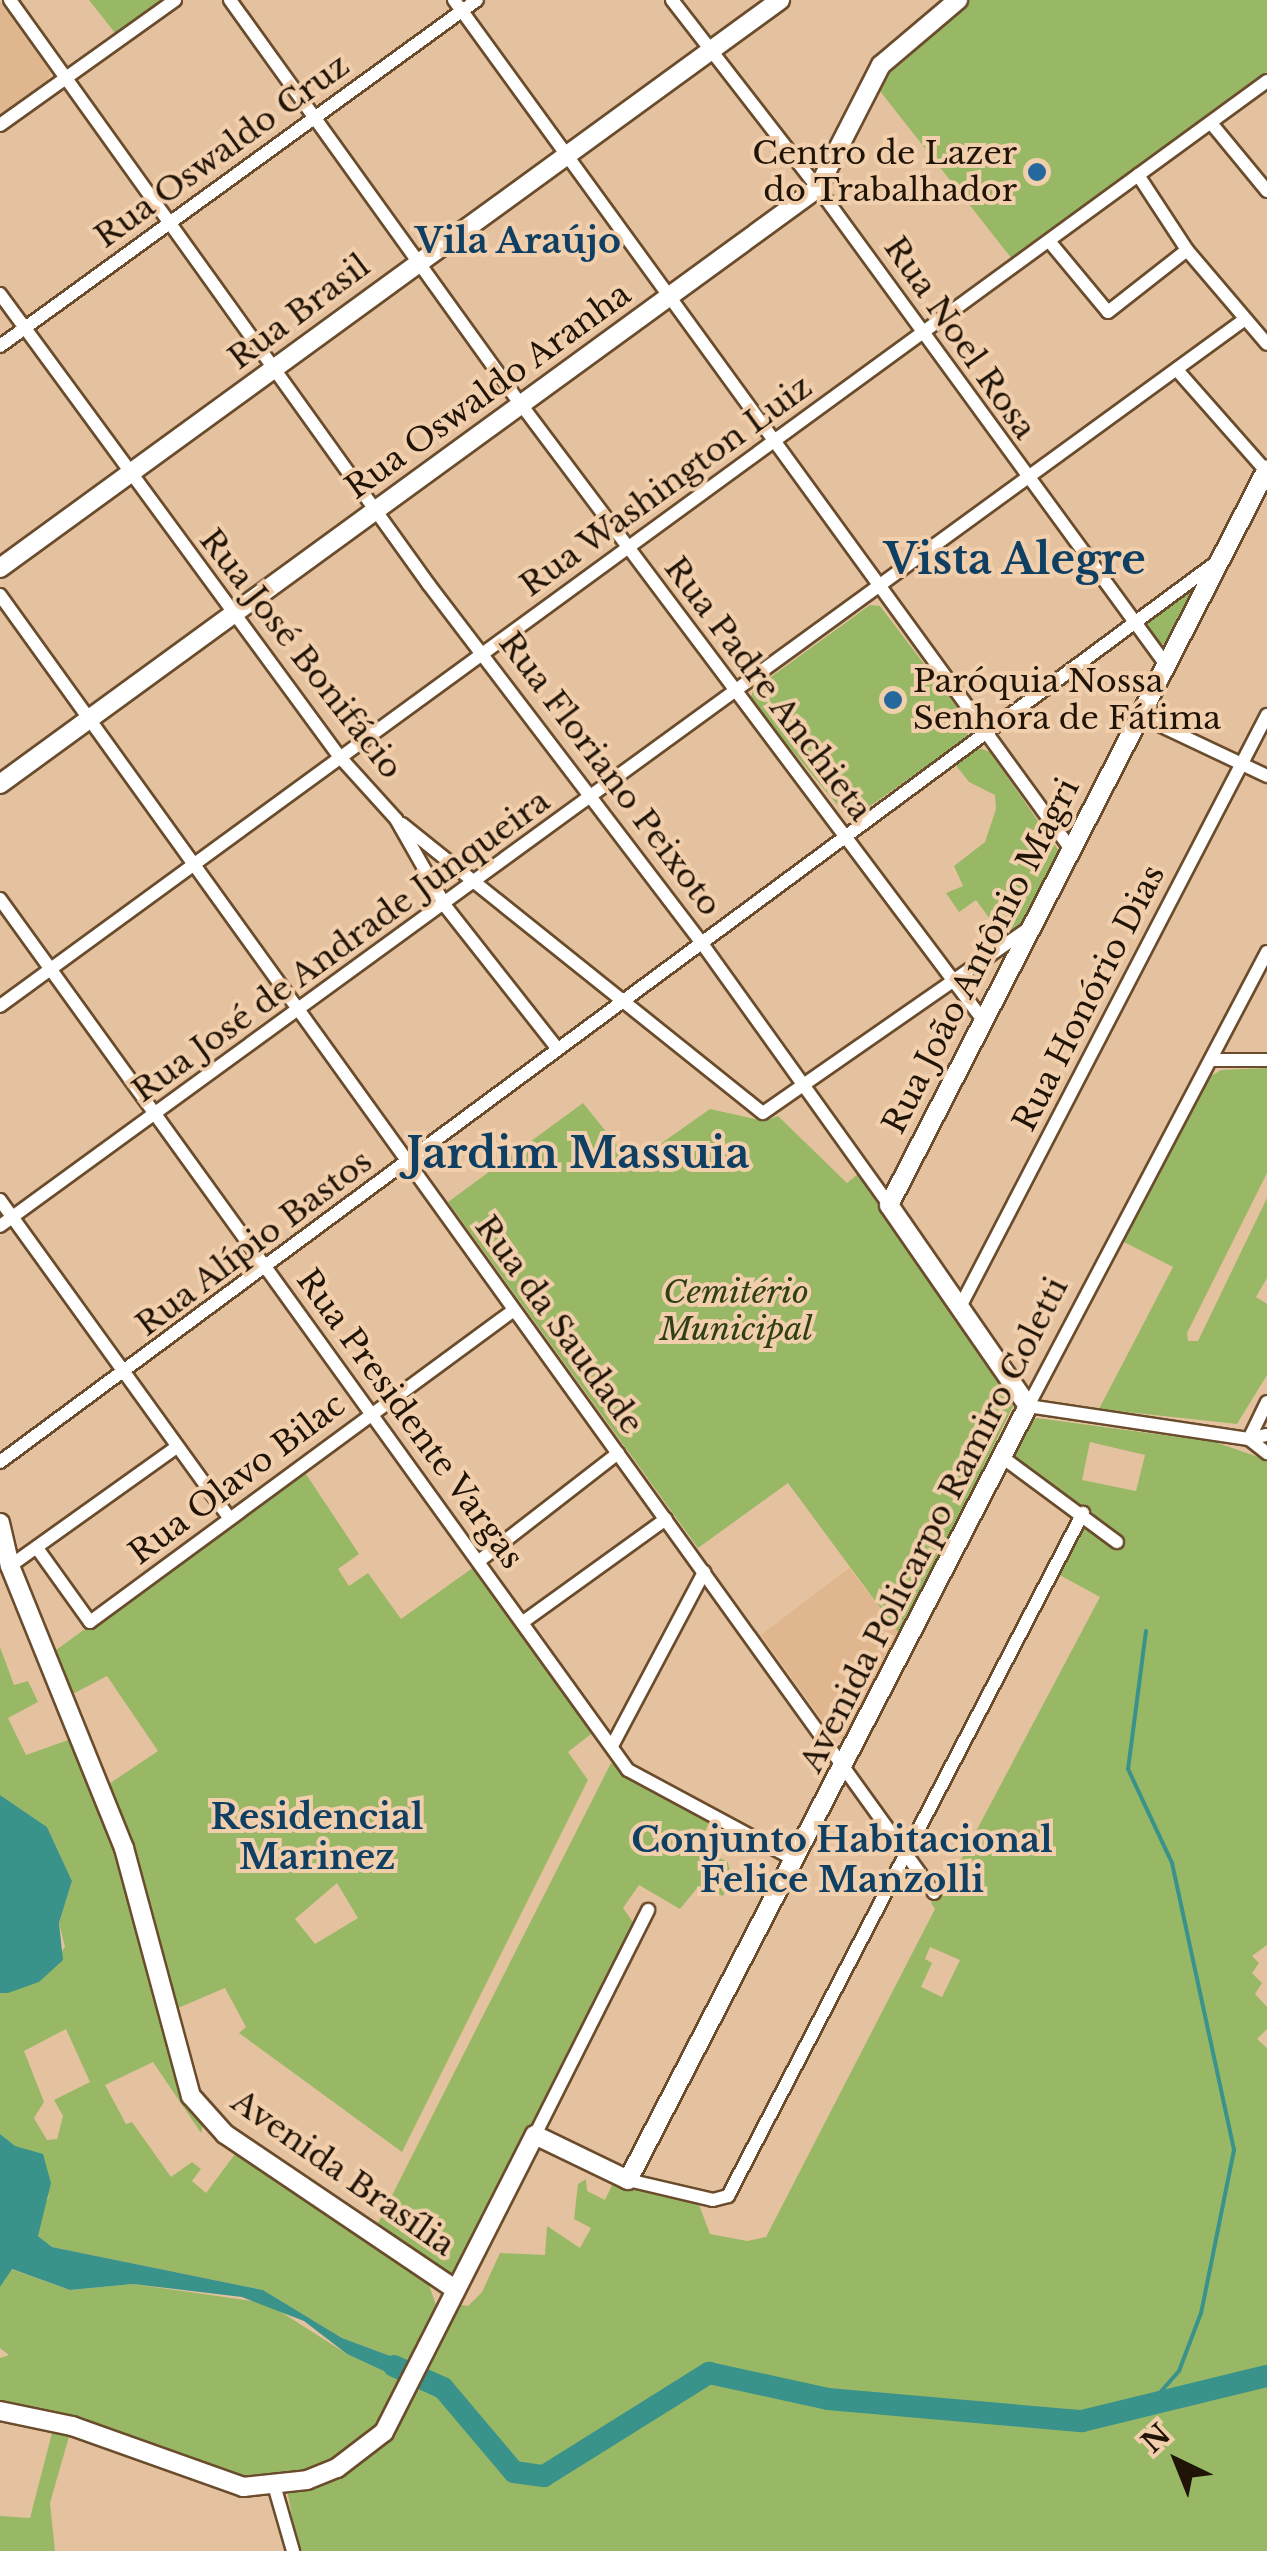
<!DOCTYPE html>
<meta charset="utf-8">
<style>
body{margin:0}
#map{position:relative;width:1267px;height:2551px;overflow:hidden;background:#e5c29f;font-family:"Libre Baskerville",serif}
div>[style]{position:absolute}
.built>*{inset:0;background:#dfb68e}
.green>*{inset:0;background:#99b866}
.water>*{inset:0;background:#3a938a}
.stream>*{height:4px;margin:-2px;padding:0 2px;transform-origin:2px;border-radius:2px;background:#3a938a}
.river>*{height:22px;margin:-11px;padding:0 11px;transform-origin:11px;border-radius:11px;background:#3a938a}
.roads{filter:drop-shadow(2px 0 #6a4c2c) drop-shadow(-2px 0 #6a4c2c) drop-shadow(0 2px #6a4c2c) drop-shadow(0 -2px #6a4c2c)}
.street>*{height:12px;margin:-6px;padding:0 6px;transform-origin:6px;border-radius:6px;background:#fff}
.secondary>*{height:18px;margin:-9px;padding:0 9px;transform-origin:9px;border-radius:9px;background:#fff}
.dots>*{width:28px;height:28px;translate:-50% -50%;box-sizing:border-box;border:5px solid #f2cfac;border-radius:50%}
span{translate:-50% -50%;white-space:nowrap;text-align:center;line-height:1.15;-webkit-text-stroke:8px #f2cfac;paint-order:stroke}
.street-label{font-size:32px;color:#201407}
.poi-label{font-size:32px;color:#201407}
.right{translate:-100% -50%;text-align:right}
.left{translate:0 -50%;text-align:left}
.park-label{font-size:32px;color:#303f14;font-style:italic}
.neighbourhood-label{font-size:35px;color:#0f3f63;font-weight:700}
.district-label{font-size:42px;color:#0f3f63;font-weight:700}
.north{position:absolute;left:1127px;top:2411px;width:100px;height:100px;-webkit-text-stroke:8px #f2cfac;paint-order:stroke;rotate:317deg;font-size:28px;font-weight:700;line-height:40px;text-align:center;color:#201407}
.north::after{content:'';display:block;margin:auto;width:35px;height:45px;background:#201407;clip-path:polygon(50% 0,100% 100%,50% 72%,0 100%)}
</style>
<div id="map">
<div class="built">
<div style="clip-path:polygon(0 2px,50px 72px,47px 82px,0 115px)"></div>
<div style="clip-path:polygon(849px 1568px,901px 1636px,843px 1739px,834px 1736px,761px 1635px)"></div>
</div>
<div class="green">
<div style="clip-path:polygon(89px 0,162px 0,115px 33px)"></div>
<div style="clip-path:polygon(969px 0,1267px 0,1267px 72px,1012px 259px,876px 86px,905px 47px)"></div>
<div style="clip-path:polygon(1189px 588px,1194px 593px,1166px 644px,1158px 644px,1145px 628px,1147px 621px)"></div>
<div style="clip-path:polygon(870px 605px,880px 606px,969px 723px,967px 738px,850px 820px,750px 700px,753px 690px)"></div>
<div style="clip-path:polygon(976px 747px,990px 752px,1061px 854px,1025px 923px,1004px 938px,976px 900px,959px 912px,946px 893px,963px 886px,954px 866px,985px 842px,996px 809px,995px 795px,969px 782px,954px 763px)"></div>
<div style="clip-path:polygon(1267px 1068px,1267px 1173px,1187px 1333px,1188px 1341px,1198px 1341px,1267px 1198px,1267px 1278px,1256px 1297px,1267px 1304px,1267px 1375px,1237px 1424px,1099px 1409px,1173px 1267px,1124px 1242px,1208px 1078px,1221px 1070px)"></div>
<div style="clip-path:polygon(583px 1103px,632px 1164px,710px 1109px,764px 1121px,778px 1116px,847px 1183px,858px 1174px,1015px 1402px,901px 1636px,788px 1483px,698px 1548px,448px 1202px)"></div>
<div style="clip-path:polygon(evenodd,1037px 1418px,1215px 1442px,1267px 1460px,1267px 1945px,1252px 1956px,1259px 1963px,1252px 1973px,1262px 1983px,1255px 1994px,1267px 2007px,1267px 2029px,1257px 2039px,1267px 2048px,1267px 2551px,298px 2551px,287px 2489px,386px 2438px,431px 2365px,456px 2304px,468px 2306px,482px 2292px,500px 2253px,545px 2255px,547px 2226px,580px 2248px,591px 2228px,574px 2219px,578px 2184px,586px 2179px,587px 2191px,605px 2200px,613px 2183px,698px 2202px,710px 2234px,747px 2241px,766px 2237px,935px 1909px,931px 1903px,939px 1884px,945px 1890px,1100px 1597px,1056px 1573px,1079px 1526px,1119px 1537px,1017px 1460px,1013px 1452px,1027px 1422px,1037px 1418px,1090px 1442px,1145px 1455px,1136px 1491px,1082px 1480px,1090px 1442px,1037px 1418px,930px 1947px,960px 1960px,942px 1997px,921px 1987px,932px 1963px,925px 1959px,930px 1947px)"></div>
<div style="clip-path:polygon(evenodd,304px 1471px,359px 1554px,338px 1569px,349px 1586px,368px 1573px,401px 1619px,474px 1567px,595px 1731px,568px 1752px,588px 1780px,402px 2152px,239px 2033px,246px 2027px,225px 1988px,171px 2011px,103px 1788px,158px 1751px,107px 1676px,67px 1697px,49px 1655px,304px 1471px,337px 1883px,358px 1918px,315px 1944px,295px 1919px,337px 1883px)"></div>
<div style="clip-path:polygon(evenodd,0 1647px,14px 1685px,28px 1681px,38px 1702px,8px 1718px,26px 1755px,71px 1739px,118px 1850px,204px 2120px,201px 2133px,153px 2062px,105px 2085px,126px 2124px,132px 2122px,171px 2177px,192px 2162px,201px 2169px,192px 2181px,206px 2193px,238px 2150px,428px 2282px,437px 2308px,412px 2364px,342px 2338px,263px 2290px,52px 2247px,38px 2236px,39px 2210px,49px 2197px,0 2134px,0 1993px,39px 1982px,65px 1947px,59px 1923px,72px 1881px,47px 1827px,0 1795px,0 1647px,66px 2029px,90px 2082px,54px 2100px,63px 2116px,57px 2139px,47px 2140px,34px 2118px,44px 2102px,24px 2051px,66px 2029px)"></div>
<div style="clip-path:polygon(611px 1763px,711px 1820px,696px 1847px,728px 1862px,731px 1877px,723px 1896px,698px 1887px,680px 1909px,639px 1885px,623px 1908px,633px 1922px,456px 2273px,448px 2275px,376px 2227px)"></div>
<div style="clip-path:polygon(11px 2269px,70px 2290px,133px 2284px,267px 2303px,347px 2354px,403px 2380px,380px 2427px,335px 2461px,306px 2473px,245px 2480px,75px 2419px,0 2403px,0 2358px,9px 2355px,0 2348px,0 2287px)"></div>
<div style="clip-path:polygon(53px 2429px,70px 2433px,50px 2503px,55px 2551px,0 2551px,0 2516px,30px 2518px)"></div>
</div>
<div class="water">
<div style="clip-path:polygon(0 1795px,47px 1827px,72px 1881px,59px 1923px,63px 1960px,39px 1982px,8px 1993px,0 1993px)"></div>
<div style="clip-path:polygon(0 2134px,15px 2146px,43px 2154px,51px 2183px,38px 2236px,52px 2247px,263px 2290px,342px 2338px,412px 2364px,403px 2380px,347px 2354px,304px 2321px,242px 2297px,133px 2284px,70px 2290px,12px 2269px,0 2287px)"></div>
</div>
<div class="stream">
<div style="left:1146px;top:1631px;width:139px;rotate:97.4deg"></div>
<div style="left:1128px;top:1769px;width:104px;rotate:64.9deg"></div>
<div style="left:1172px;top:1863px;width:294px;rotate:77.8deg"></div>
<div style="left:1234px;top:2150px;width:166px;rotate:101.4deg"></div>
<div style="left:1201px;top:2313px;width:62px;rotate:110.8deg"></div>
<div style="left:1179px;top:2371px;width:45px;rotate:131.4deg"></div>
</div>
<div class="river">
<div style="left:394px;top:2366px;width:54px;rotate:24.2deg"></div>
<div style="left:443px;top:2388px;width:110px;rotate:49.8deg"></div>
<div style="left:514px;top:2472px;width:30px;rotate:8deg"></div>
<div style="left:544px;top:2476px;width:195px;rotate:-32deg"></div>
<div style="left:709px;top:2373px;width:122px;rotate:12.3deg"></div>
<div style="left:828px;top:2399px;width:255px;rotate:5deg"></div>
<div style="left:1082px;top:2421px;width:190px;rotate:-13.7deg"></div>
</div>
<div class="roads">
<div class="street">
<div style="left:10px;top:0;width:720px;rotate:54.39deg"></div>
<div style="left:429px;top:585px;width:449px;rotate:52.7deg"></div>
<div style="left:701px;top:942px;width:323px;rotate:54.4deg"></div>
<div style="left:230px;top:0;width:496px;rotate:54.3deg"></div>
<div style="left:520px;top:403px;width:771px;rotate:53.12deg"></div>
<div style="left:454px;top:0;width:1048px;rotate:54deg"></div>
<div style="left:672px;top:0;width:238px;rotate:52.2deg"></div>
<div style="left:818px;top:188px;width:587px;rotate:53.87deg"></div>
<div style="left:1211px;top:123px;width:88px;rotate:50.5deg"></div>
<div style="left:0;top:125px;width:215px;rotate:-35.5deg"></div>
<div style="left:1138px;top:175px;width:90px;rotate:56.8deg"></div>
<div style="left:1187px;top:250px;width:123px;rotate:49.6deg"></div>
<div style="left:1049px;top:241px;width:92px;rotate:50.3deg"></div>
<div style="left:1108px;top:312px;width:100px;rotate:-38.1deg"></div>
<div style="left:0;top:294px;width:573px;rotate:53.73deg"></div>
<div style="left:339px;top:756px;width:85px;rotate:47.9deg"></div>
<div style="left:396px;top:819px;width:101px;rotate:60.4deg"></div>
<div style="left:446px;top:907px;width:178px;rotate:51.8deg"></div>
<div style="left:0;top:346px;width:589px;rotate:-35.96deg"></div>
<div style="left:1177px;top:370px;width:135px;rotate:48.6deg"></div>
<div style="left:0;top:595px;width:1599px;rotate:54.26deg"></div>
<div style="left:1138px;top:715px;width:143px;rotate:25.3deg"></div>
<div style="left:402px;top:824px;width:462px;rotate:38.7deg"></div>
<div style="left:763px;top:1113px;width:324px;rotate:-34.8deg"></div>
<div style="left:0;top:899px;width:1074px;rotate:54.21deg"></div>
<div style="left:628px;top:1770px;width:190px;rotate:28.3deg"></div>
<div style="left:1267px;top:952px;width:513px;rotate:117.76deg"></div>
<div style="left:1028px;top:1406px;width:223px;rotate:8.5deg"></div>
<div style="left:1249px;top:1439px;width:18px;rotate:-13deg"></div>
<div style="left:0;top:1006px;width:1569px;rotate:-36.13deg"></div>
<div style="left:1212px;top:1060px;width:55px"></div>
<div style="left:0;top:1200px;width:393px;rotate:54.2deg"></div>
<div style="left:0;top:1226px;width:1540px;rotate:-36.07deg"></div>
<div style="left:960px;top:1307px;width:667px;rotate:-62.59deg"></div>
<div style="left:1249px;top:1439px;width:41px;rotate:-64.1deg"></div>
<div style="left:1249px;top:1439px;width:23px;rotate:38deg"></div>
<div style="left:1002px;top:1457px;width:143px;rotate:36.5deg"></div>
<div style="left:0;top:1462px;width:1510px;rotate:-36.49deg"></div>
<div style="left:37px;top:1548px;width:91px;rotate:54.4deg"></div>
<div style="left:90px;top:1622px;width:526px;rotate:-36.35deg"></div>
<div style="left:479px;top:1561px;width:176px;rotate:-37.8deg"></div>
<div style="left:10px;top:1566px;width:205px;rotate:-35.5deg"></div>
<div style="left:523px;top:1622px;width:176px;rotate:-35.8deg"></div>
<div style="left:612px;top:1746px;width:197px;rotate:-62.1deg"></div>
<div style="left:535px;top:2135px;width:252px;rotate:-63.3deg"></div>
<div style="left:628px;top:2180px;width:87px;rotate:13.2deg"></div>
<div style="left:713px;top:2200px;width:16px;rotate:-15deg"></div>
<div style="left:728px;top:2196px;width:770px;rotate:-62.54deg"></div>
<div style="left:274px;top:2485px;width:69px;rotate:73.9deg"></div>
</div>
<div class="secondary">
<div style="left:0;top:568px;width:965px;rotate:-36.06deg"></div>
<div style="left:0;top:784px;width:1012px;rotate:-36.08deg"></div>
<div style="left:818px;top:188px;width:138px;rotate:-62.9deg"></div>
<div style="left:881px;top:65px;width:101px;rotate:-40.2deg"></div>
<div style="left:0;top:1523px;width:44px;rotate:76.9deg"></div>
<div style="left:10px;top:1566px;width:304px;rotate:68deg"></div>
<div style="left:124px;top:1848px;width:257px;rotate:74.9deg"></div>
<div style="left:191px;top:2096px;width:51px;rotate:48.2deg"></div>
<div style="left:225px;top:2134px;width:277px;rotate:34deg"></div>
<div style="left:0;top:2411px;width:74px;rotate:11.8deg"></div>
<div style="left:72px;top:2426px;width:182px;rotate:19.6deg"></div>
<div style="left:243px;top:2487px;width:64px;rotate:-6.2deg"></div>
<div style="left:307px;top:2480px;width:32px;rotate:-22deg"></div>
<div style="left:337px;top:2468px;width:59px;rotate:-37.5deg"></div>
<div style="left:384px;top:2432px;width:333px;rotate:-63.1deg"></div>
<div style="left:535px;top:2135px;width:103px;rotate:25.8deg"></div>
<div style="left:628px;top:2180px;width:871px;rotate:-62.67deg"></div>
<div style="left:1028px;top:1406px;width:244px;rotate:-124.7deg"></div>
<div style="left:889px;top:1205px;width:827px;rotate:-62.82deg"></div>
</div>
</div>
<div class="dots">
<div style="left:1037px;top:172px;background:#24689d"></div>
<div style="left:893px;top:700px;background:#24689d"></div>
</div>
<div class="street-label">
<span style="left:222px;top:151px;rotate:-36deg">Rua Oswaldo Cruz</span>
<span style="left:299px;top:312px;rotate:-37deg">Rua Brasil</span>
<span style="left:960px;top:338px;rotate:55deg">Rua Noel Rosa</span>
<span style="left:488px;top:391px;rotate:-36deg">Rua Oswaldo Aranha</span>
<span style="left:666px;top:486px;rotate:-36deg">Rua Washington Luiz</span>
<span style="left:301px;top:654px;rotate:52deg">Rua José Bonifácio</span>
<span style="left:768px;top:689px;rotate:53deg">Rua Padre Anchieta</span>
<span style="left:610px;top:774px;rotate:53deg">Rua Floriano Peixoto</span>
<span style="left:341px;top:946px;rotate:-36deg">Rua José de Andrade Junqueira</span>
<span style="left:981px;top:956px;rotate:-63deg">Rua João Antônio Magri</span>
<span style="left:1089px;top:998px;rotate:-63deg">Rua Honório Dias</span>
<span style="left:254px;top:1243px;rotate:-37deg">Rua Alípio Bastos</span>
<span style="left:559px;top:1325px;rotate:54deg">Rua da Saudade</span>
<span style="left:410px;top:1419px;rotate:54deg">Rua Presidente Vargas</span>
<span style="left:237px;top:1479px;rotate:-37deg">Rua Olavo Bilac</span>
<span style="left:934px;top:1525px;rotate:-63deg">Avenida Policarpo Ramiro Coletti</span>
<span style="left:343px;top:2173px;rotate:35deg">Avenida Brasília</span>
</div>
<div class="poi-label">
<span class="right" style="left:1017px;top:172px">Centro de Lazer<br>do Trabalhador</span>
<span class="left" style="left:913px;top:700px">Paróquia Nossa<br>Senhora de Fátima</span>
</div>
<div class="park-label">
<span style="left:736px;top:1311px">Cemitério<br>Municipal</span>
</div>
<div class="neighbourhood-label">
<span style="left:518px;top:241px">Vila Araújo</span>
<span style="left:317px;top:1837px">Residencial<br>Marinez</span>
<span style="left:842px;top:1860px">Conjunto Habitacional<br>Felice Manzolli</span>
</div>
<div class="district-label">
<span style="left:1015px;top:559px">Vista Alegre</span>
<span style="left:578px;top:1153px">Jardim Massuia</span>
</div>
<div class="north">N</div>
</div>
